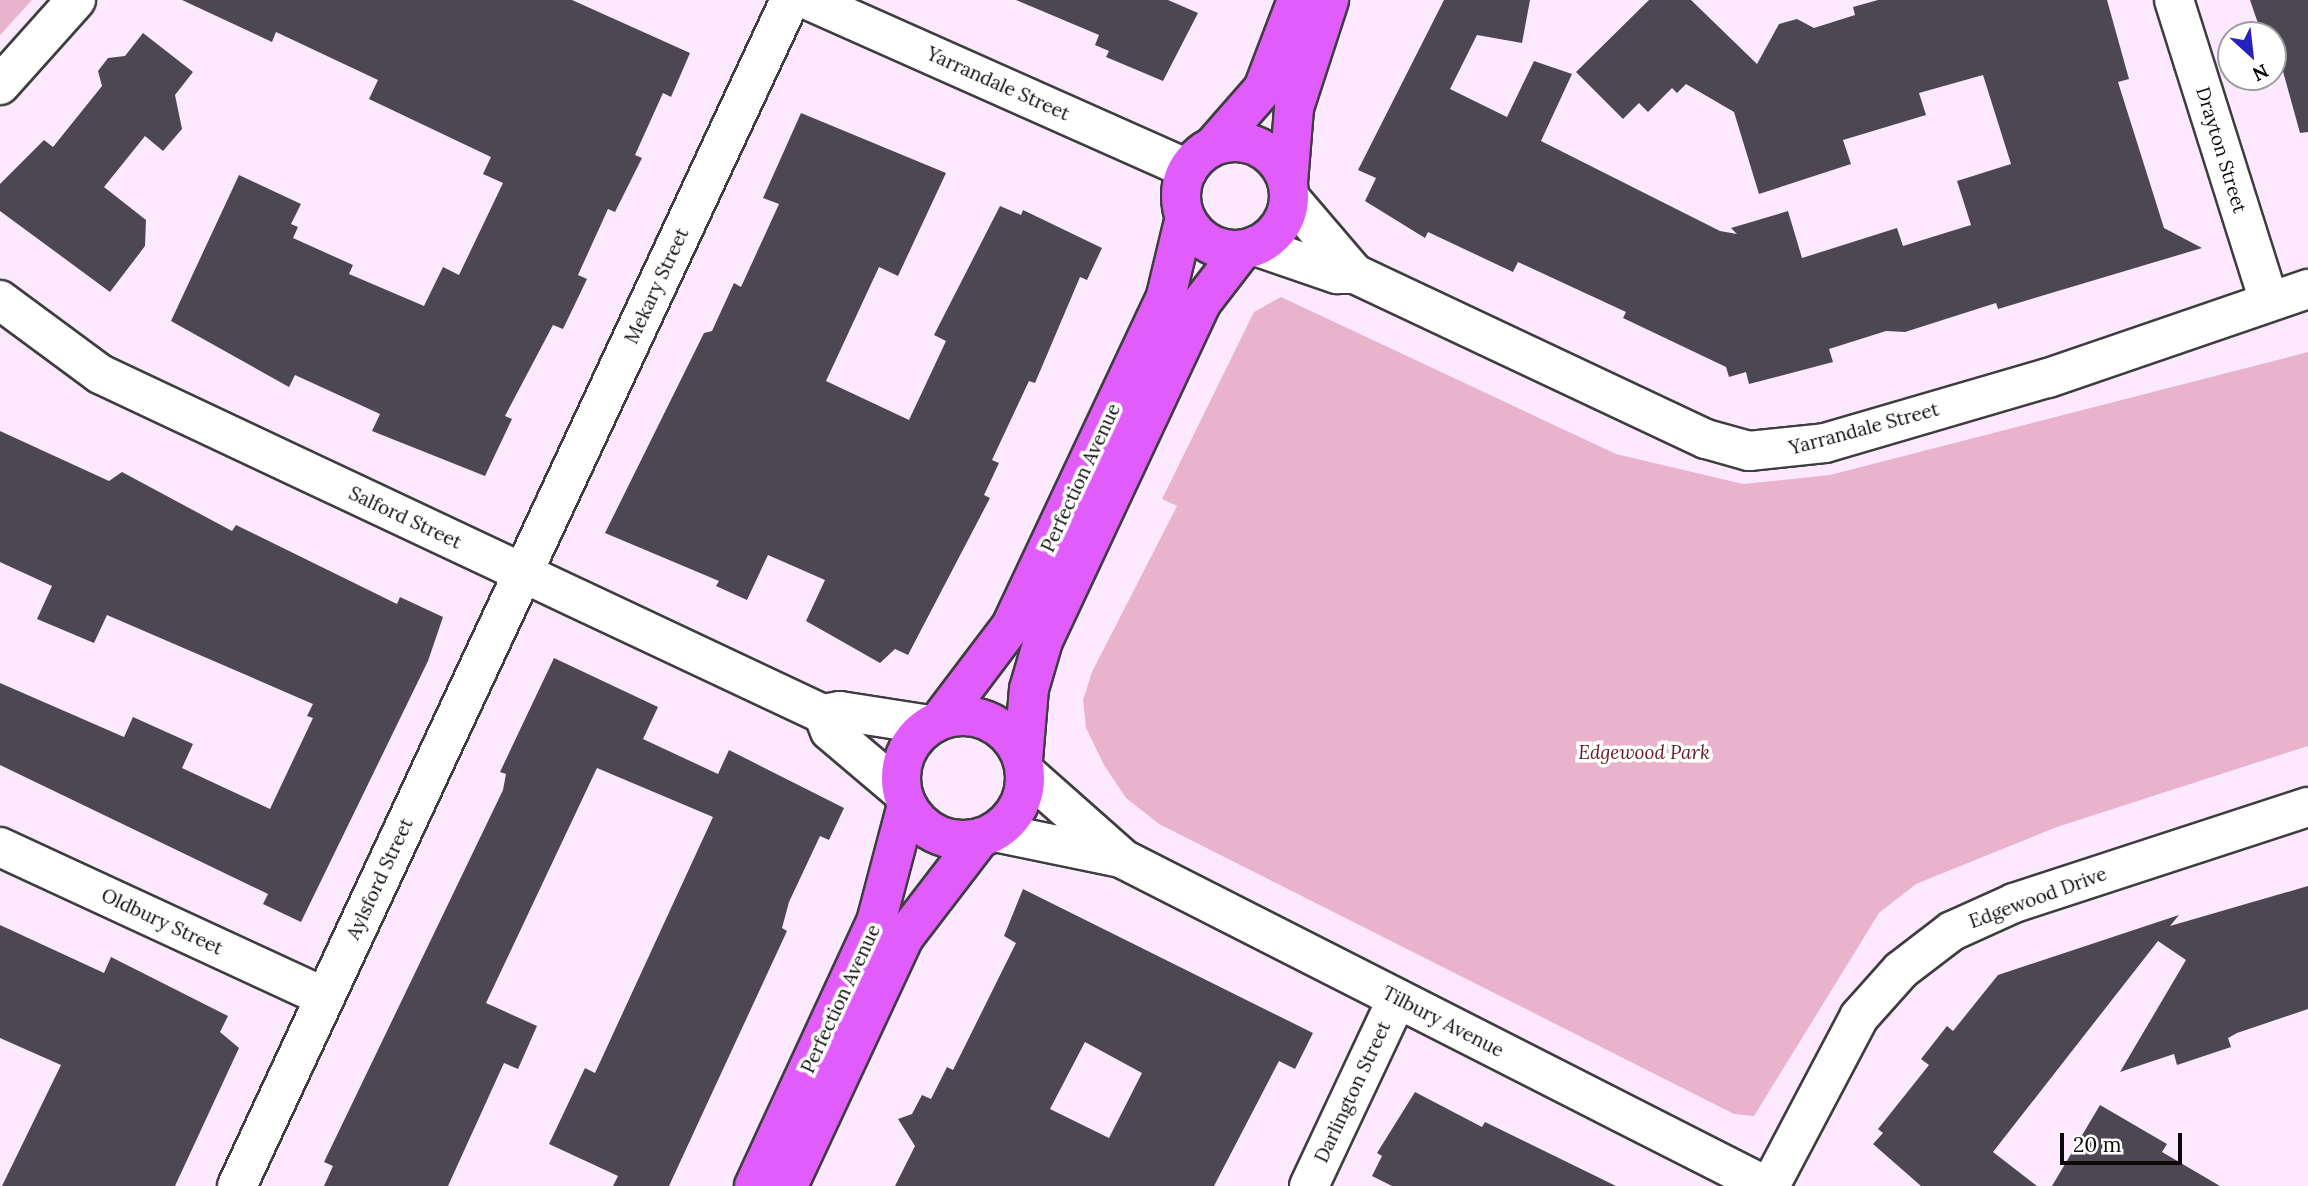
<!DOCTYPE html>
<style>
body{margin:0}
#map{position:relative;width:2308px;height:1186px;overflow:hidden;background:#fce9ff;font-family:Lora,serif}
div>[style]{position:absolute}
.green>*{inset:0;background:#e9b3cb}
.building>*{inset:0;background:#4d4754}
.roads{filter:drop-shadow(2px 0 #3e3e3e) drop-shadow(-2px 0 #3e3e3e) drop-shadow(0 2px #3e3e3e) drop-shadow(0 -2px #3e3e3e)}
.minor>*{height:38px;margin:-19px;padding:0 19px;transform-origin:19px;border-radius:19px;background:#fff}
.major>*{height:38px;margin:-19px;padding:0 19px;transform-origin:19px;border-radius:19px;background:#e15dfb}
.major>.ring{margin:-19px;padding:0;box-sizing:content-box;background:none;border:38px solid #e15dfb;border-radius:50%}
span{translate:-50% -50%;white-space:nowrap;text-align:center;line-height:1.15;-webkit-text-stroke:7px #fff;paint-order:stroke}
.street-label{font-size:19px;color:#0b0b0b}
.park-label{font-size:19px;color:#631b25;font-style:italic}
.north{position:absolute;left:2217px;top:21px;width:70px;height:70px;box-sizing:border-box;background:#fff;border:2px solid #9d9d9d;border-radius:50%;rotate:153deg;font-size:19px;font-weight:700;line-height:28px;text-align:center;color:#0b0b0b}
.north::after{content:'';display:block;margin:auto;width:24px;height:32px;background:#2622bd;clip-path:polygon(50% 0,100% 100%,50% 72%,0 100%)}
.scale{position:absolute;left:2060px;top:1133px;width:122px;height:32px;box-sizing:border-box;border:4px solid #0b0b0b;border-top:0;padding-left:9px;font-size:21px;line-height:24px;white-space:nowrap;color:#0b0b0b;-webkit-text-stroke:5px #fff;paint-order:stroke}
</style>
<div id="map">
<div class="green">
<div style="clip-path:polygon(0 0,32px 0,0 35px)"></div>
<div style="clip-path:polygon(1281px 297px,1616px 454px,1743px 484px,1830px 475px,2308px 352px,2308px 746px,2057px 827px,1916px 884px,1879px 913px,1754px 1116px,1734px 1114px,1159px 824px,1126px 798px,1104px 765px,1086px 728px,1083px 700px,1092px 672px,1177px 506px,1162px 499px,1254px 312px)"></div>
</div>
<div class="building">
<div style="clip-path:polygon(182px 0,572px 0,690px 53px,671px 97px,663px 93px,635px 155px,642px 158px,615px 212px,608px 209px,578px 275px,587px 279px,563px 329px,553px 325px,505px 416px,512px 419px,485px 476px,372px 431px,380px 414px,295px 375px,289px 387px,171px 321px,239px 175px,301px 204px,291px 224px,298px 227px,293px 238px,353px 265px,349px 274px,424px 306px,443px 267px,459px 275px,503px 183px,483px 174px,491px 157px,369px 99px,378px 80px,276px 32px,272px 42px)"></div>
<div style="clip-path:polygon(1016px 0,1168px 0,1198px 13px,1163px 81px,1106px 57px,1109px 51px,1095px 45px,1099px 35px)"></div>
<div style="clip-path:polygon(1444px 0,1530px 0,1522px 43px,1477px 35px,1450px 89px,1507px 117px,1534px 61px,1572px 74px,1541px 141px,1720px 231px,1737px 234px,1731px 228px,1788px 211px,1802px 258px,1897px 228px,1903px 246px,1971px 225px,1957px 181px,2011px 164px,1983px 75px,1919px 93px,1926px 115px,1843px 140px,1851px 164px,1759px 194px,1734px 112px,1686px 84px,1677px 93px,1672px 88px,1648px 112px,1639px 103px,1623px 119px,1576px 72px,1649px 0,1691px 0,1757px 64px,1779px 24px,1797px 19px,1814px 28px,1855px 15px,1853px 7px,1878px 0,2107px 0,2129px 79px,2118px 82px,2164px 228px,2202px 248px,1998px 309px,1996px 303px,1905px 332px,1886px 331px,1829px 349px,1833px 362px,1749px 384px,1746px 372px,1729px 377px,1726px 367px,1623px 318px,1626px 312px,1518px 262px,1513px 272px,1428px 232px,1425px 238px,1365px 201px,1376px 178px,1358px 170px)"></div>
<div style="clip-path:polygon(2250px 0,2308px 0,2308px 132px,2300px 133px,2273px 35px,2262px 35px)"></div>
<div style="clip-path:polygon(143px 33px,193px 72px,175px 95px,182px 129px,163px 151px,145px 136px,104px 187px,146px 220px,145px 246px,110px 292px,0 211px,0 184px,44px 140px,53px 147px,102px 86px,98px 71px,108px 58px,125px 56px)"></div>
<div style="clip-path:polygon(801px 113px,946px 173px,898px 276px,879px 267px,826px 381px,909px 420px,946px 341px,934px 335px,1000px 206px,1021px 215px,1023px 210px,1102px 248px,1087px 280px,1080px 277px,1035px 383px,1029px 381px,992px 460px,999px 463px,984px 495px,990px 498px,908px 655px,895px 649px,880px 663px,806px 621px,825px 580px,768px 555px,747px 600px,716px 586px,719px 581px,605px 533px,704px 333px,712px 331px,734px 283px,741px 287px,779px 204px,763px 198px)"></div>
<div style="clip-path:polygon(0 431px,109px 481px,122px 472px,232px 531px,236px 525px,397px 604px,400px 597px,443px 617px,428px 661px,301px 922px,263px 904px,268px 894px,0 765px,0 683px,124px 737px,133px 717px,193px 744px,182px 768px,270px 809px,313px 718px,307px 716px,313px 704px,107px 615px,94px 643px,37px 619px,52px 586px,0 562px)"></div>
<div style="clip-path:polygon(554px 658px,658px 707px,643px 739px,718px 774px,729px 750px,844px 808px,829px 840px,820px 836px,789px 902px,782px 928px,787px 931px,669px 1186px,613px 1186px,618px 1176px,549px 1144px,585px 1068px,595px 1073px,713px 817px,597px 768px,486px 1003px,537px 1026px,518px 1069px,504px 1063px,448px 1186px,324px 1186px,333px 1166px,324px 1162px,503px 790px,506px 774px,500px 772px)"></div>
<div style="clip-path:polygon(2308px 886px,2308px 1009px,2237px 1033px,2228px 1038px,2231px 1047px,2177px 1065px,2174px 1054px,2120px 1072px,2186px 960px,2158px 941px,1993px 1152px,2037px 1186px,1921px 1186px,1873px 1144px,1883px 1133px,1878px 1129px,1929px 1065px,1921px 1059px,1947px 1026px,1953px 1031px,1998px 975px,2179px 915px,2170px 926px)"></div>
<div style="clip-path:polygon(evenodd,1023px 889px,1313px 1033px,1295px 1069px,1279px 1061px,1214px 1186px,895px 1186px,915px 1146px,898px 1119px,912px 1114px,922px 1095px,931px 1099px,947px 1067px,953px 1070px,1016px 943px,1004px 936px,1023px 889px,1085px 1042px,1142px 1073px,1109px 1138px,1050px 1109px,1085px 1042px)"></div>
<div style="clip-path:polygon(0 925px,104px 973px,111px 957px,228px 1016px,220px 1032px,239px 1048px,175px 1186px,2px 1186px,61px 1065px,0 1038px)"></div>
<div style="clip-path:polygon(1415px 1092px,1482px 1127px,1485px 1122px,1616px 1186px,1392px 1186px,1372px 1176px,1382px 1156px,1377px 1153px)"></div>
<div style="clip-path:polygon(2100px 1105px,2167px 1144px,2162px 1152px,2220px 1186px,2052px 1186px)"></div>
</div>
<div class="roads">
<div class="minor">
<div style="left:808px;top:0;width:416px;rotate:24deg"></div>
<div style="left:2174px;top:0;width:316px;rotate:72.5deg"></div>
<div style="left:0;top:85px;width:114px;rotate:-48.2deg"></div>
<div style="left:1290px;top:198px;width:100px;rotate:49.5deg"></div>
<div style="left:1255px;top:246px;width:87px;rotate:18.9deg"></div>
<div style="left:1337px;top:274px;width:18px"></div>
<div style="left:1355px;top:274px;width:388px;rotate:25.2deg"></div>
<div style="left:1706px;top:439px;width:45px;rotate:15.6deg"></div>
<div style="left:1749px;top:451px;width:76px;rotate:-6deg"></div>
<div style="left:1825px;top:443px;width:232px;rotate:-16.3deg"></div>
<div style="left:2048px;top:378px;width:275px;rotate:-18.9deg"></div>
<div style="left:0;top:300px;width:124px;rotate:36.5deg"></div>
<div style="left:100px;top:374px;width:799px;rotate:25.19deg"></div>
<div style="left:823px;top:714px;width:17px;rotate:-10deg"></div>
<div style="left:840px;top:711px;width:91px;rotate:8.8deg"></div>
<div style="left:823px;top:714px;width:18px;rotate:68deg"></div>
<div style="left:830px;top:731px;width:94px;rotate:40.3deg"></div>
<div style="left:1025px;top:772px;width:127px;rotate:41.5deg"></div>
<div style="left:994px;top:832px;width:130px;rotate:11.6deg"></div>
<div style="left:1121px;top:858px;width:724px;rotate:26.95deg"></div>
<div style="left:0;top:847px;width:358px;rotate:24.8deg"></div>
<div style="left:237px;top:1186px;width:1309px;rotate:-65deg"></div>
<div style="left:1309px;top:1186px;width:207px;rotate:-64.8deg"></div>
<div style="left:1770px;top:1186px;width:191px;rotate:-62.2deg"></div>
<div style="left:1859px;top:1017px;width:63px;rotate:-48.2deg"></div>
<div style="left:1901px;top:970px;width:64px;rotate:-37.4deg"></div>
<div style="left:1952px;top:931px;width:68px;rotate:-24.3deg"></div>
<div style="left:2014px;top:903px;width:309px;rotate:-18.1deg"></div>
</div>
<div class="major">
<div class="ring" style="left:1181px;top:142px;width:70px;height:70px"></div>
<div style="left:1214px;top:145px;width:74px;rotate:-48.8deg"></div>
<div style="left:1263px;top:89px;width:95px;rotate:-69.1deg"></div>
<div style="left:1288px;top:183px;width:75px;rotate:-85.4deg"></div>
<div style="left:1294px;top:108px;width:114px;rotate:-72deg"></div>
<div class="ring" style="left:901px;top:716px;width:86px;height:86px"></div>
<div style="left:940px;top:720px;width:118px;rotate:-52.9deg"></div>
<div style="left:1011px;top:626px;width:365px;rotate:-64.8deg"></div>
<div style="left:1166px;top:296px;width:81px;rotate:-76.5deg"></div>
<div style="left:1023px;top:760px;width:71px;rotate:-85.2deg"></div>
<div style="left:1029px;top:689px;width:50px;rotate:-73.7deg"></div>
<div style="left:1043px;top:641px;width:374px;rotate:-64.9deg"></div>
<div style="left:1202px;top:302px;width:66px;rotate:-52.4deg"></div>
<div style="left:754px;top:1186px;width:291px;rotate:-65.2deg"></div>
<div style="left:876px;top:922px;width:121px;rotate:-75.2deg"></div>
<div style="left:788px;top:1186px;width:275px;rotate:-65deg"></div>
<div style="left:904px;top:937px;width:125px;rotate:-52.5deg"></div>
</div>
</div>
<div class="street-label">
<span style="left:998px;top:84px;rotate:24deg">Yarrandale Street</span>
<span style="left:2221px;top:150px;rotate:73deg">Drayton Street</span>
<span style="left:657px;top:286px;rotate:-65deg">Mekary Street</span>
<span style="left:1864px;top:429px;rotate:-15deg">Yarrandale Street</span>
<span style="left:1081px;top:478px;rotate:-65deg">Perfection Avenue</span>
<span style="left:405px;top:518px;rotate:25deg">Salford Street</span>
<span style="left:380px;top:879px;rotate:-65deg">Aylsford Street</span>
<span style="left:2038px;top:898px;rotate:-20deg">Edgewood Drive</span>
<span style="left:162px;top:922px;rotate:25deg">Oldbury Street</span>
<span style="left:841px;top:999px;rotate:-65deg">Perfection Avenue</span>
<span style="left:1443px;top:1022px;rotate:27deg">Tilbury Avenue</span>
<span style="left:1353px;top:1092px;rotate:-65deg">Darlington Street</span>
</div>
<div class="park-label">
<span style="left:1644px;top:753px">Edgewood Park</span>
</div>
<div class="north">N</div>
<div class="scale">20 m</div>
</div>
